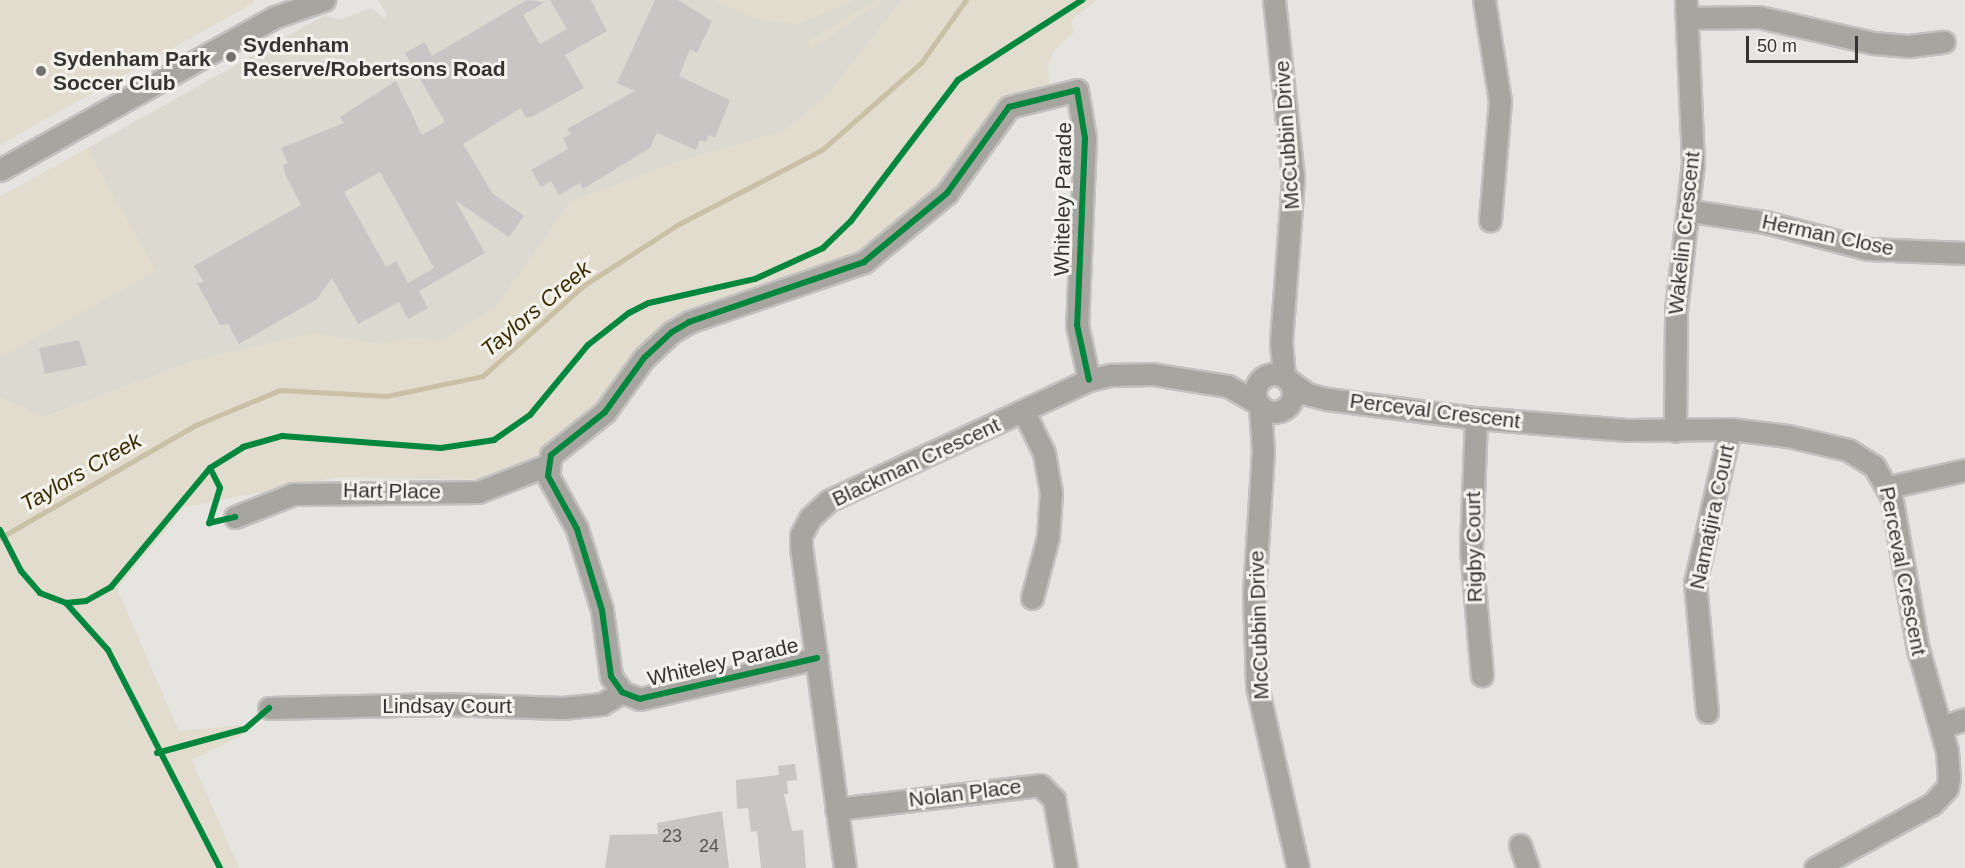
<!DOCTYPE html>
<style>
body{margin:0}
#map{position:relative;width:1965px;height:868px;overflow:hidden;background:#e5e4e1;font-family:Helvetica,sans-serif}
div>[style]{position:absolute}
.built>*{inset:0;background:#dcd9d0}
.green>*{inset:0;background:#e1dccd}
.stream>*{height:4.5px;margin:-2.25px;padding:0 2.25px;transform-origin:2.25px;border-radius:2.25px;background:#c9c0a6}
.building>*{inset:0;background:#c7c6c4}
.roads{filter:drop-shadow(2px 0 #c1c1bf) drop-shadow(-2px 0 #c1c1bf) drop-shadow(0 2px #c1c1bf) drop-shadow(0 -2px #c1c1bf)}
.minor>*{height:21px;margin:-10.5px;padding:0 10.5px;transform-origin:10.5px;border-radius:10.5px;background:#a6a5a0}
.minor>.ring{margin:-10.5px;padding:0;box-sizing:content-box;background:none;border:21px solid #a6a5a0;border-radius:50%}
.cycleway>*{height:6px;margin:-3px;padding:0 3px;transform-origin:3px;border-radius:3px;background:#00873e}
.dots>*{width:16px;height:16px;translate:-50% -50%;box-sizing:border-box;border:3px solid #f4f2ed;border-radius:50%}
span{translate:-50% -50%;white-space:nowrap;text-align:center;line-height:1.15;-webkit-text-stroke:6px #f4f2ed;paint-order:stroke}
.number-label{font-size:18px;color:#5a5856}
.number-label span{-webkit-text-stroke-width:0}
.poi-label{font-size:21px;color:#353432;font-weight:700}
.left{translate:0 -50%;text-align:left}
.street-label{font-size:21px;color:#353432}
.water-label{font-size:22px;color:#3b2c00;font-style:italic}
.scale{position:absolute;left:1746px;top:36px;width:112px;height:27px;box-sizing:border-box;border:3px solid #353432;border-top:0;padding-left:8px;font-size:18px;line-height:21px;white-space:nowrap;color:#353432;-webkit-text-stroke:4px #f4f2ed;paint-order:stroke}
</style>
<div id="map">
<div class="built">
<div style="clip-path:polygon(378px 0,902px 0,829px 93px,785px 131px,684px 160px,571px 201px,496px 307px,440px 342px,417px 338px,378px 344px,314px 333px,196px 360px,44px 417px,0 397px,0 197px,325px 15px,339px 20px,371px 8px,384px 18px,387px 15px)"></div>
</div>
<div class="green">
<div style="clip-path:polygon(0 0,254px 0,255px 2px,0 145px)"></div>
<div style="clip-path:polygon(714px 0,854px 0,799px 24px,759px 20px)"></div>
<div style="clip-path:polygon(876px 0,883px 0,812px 49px,807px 42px)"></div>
<div style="clip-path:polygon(902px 0,1098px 0,1071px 20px,1074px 32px,1053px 52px,1048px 64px,1050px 87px,1029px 92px,940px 188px,868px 251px,683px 316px,607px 397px,525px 465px,489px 480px,338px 477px,185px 507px,117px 589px,179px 731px,242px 725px,244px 734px,192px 760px,239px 868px,0 868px,0 397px,45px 417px,196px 360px,314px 333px,378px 344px,417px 338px,440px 342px,496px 307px,571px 201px,684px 160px,785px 131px,829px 93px)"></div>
<div style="clip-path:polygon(87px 148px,156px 271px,0 358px,0 197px)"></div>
</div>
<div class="stream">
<div style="left:0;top:538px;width:226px;rotate:-30deg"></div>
<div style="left:196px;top:425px;width:91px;rotate:-22.6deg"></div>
<div style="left:280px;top:390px;width:107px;rotate:3.2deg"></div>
<div style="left:387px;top:396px;width:98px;rotate:-11.8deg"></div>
<div style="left:483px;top:376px;width:135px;rotate:-42deg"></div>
<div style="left:583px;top:286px;width:114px;rotate:-32.9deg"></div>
<div style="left:679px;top:224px;width:161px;rotate:-27.4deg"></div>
<div style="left:822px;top:150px;width:132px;rotate:-41.3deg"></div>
<div style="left:921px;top:63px;width:77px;rotate:-54.5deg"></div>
</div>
<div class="building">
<div style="clip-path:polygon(evenodd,527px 0,545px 2px,523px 15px,540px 44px,567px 29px,550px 0,591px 0,607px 31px,565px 55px,584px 88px,533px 116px,526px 118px,521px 108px,463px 144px,492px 193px,524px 216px,509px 237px,455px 200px,485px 253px,419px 291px,428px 308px,408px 319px,399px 302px,358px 324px,332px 278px,317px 299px,239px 344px,228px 324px,220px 325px,197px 283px,204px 282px,194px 266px,301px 205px,285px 174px,283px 165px,288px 163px,281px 148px,344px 123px,340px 117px,396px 81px,422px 135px,445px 122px,405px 53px,425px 42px,432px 56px,527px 0,380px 172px,434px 268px,408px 283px,396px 261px,386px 267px,344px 192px,380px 172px)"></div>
<div style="clip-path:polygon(655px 0,678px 0,712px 21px,697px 53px,690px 49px,679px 76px,730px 100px,715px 138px,709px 135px,706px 142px,700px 140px,696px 150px,657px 133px,650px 148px,583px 189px,580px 183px,559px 195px,551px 181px,541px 187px,531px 170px,568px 149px,563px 138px,571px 134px,567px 129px,635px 91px,617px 83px)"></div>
<div style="clip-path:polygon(79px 340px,87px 365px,45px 374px,39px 348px)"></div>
<div style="clip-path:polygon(795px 764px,797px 780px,787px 781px,788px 794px,784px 794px,792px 831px,803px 830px,806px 868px,761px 868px,757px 831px,751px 832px,748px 808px,737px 809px,736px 780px,779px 775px,778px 766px)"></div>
<div style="clip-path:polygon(722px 811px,729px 868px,605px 868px,610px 835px,658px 834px,657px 823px)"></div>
</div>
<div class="roads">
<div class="minor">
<div style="left:1274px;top:0;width:180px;rotate:83.9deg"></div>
<div style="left:1293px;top:179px;width:163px;rotate:94.2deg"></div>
<div style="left:1281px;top:342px;width:34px;rotate:85deg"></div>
<div style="left:1484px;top:0;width:102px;rotate:81deg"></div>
<div style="left:1500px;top:101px;width:120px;rotate:94.8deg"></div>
<div style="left:1687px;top:18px;width:72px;rotate:-0.8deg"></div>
<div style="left:1759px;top:17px;width:117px;rotate:12.8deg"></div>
<div style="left:1873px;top:43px;width:36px;rotate:5deg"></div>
<div style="left:1909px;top:46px;width:35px;rotate:-7deg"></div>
<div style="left:0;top:170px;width:315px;rotate:-29.1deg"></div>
<div style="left:275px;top:17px;width:52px;rotate:-19.1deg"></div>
<div style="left:1691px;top:211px;width:75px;rotate:8.5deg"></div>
<div style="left:1765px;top:222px;width:106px;rotate:14.7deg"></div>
<div style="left:1868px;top:249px;width:97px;rotate:2.4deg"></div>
<div class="ring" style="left:1255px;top:374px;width:17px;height:17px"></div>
<div style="left:1288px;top:380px;width:24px;rotate:36deg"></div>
<div style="left:1307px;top:394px;width:21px;rotate:14deg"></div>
<div style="left:1327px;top:399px;width:150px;rotate:7.3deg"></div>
<div style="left:1476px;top:418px;width:152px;rotate:4.5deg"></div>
<div style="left:1628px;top:430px;width:102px;rotate:-0.6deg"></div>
<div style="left:1730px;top:429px;width:58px;rotate:6.9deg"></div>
<div style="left:1788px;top:436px;width:62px;rotate:13.1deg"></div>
<div style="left:1848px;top:450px;width:31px;rotate:32deg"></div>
<div style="left:1874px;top:466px;width:34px;rotate:60deg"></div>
<div style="left:1891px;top:495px;width:156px;rotate:80.1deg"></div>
<div style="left:1918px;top:649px;width:106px;rotate:74.1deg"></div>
<div style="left:1947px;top:751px;width:27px;rotate:86deg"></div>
<div style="left:1949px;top:778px;width:10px;rotate:101deg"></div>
<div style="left:1947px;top:788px;width:22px;rotate:133deg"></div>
<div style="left:1932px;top:804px;width:133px;rotate:151.3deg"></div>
<div style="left:1260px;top:407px;width:44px;rotate:86.1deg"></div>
<div style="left:1263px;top:451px;width:143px;rotate:93.6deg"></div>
<div style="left:1254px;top:594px;width:92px;rotate:88.1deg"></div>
<div style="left:1257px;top:686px;width:187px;rotate:77.3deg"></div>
<div style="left:1024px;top:412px;width:46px;rotate:64deg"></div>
<div style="left:1044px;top:453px;width:40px;rotate:80deg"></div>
<div style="left:1051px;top:492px;width:45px;rotate:93.8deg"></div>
<div style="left:1048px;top:537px;width:63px;rotate:104.7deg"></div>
<div style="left:1476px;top:418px;width:132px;rotate:92.2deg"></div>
<div style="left:1471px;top:550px;width:126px;rotate:85deg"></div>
<div style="left:1675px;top:431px;width:121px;rotate:-89.5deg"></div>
<div style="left:1676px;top:310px;width:148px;rotate:-83.4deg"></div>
<div style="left:1693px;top:163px;width:163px;rotate:-92.5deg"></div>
<div style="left:1889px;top:487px;width:78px;rotate:-12.6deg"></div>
<div style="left:235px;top:517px;width:62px;rotate:-21.6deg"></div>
<div style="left:293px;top:494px;width:185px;rotate:-0.6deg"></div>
<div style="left:478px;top:492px;width:75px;rotate:-21.1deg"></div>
<div style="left:817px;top:658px;width:182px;rotate:167deg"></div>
<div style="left:640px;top:699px;width:19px;rotate:-159deg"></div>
<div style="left:622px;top:692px;width:19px;rotate:-125deg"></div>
<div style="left:611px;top:676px;width:67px;rotate:-97.8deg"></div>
<div style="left:602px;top:610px;width:85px;rotate:-107.2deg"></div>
<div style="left:577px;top:529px;width:60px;rotate:-118.7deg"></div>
<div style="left:548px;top:476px;width:21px;rotate:-82deg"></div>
<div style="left:551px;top:455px;width:69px;rotate:-38.5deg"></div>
<div style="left:605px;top:412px;width:67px;rotate:-54.2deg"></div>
<div style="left:644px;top:358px;width:38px;rotate:-43deg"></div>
<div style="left:672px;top:332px;width:20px;rotate:-30deg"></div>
<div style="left:689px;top:322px;width:185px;rotate:-18.9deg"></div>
<div style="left:864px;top:262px;width:108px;rotate:-39.7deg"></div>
<div style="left:947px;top:193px;width:106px;rotate:-54.2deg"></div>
<div style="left:1009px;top:107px;width:70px;rotate:-14deg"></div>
<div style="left:1077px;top:90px;width:49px;rotate:80.5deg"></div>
<div style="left:1085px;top:138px;width:187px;rotate:92.4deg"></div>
<div style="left:1077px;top:325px;width:56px;rotate:77.7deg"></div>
<div style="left:269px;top:708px;width:175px;rotate:-1.3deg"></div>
<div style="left:444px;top:704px;width:118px;rotate:1.9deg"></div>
<div style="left:562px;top:708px;width:40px;rotate:-5.7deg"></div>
<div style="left:602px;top:704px;width:23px;rotate:-31deg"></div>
<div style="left:1707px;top:712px;width:130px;rotate:-95.3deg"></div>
<div style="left:1695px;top:583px;width:158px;rotate:-77.2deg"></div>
<div style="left:1941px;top:727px;width:25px;rotate:-18deg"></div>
<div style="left:836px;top:809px;width:205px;rotate:-6.7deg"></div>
<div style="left:1040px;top:785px;width:20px;rotate:45deg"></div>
<div style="left:1054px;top:799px;width:70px;rotate:80.1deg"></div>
<div style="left:1520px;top:845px;width:24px;rotate:71deg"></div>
<div style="left:845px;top:868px;width:323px;rotate:-97.8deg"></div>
<div style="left:801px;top:548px;width:13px;rotate:-90deg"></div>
<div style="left:801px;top:535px;width:19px;rotate:-62deg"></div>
<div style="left:810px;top:518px;width:25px;rotate:-43deg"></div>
<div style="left:828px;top:501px;width:288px;rotate:-24.9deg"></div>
<div style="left:1089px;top:380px;width:23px;rotate:-13deg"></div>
<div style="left:1111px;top:375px;width:41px;rotate:-1.4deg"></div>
<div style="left:1152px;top:374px;width:77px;rotate:9deg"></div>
<div style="left:1228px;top:386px;width:34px;rotate:30deg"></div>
</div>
</div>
<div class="cycleway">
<div style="left:210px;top:468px;width:22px;rotate:63deg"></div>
<div style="left:220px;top:488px;width:37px;rotate:107deg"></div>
<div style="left:209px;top:523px;width:27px;rotate:-13deg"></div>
<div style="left:0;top:530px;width:46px;rotate:62.9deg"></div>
<div style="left:21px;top:571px;width:29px;rotate:49deg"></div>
<div style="left:40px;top:593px;width:28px;rotate:21deg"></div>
<div style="left:66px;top:603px;width:20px;rotate:-6deg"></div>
<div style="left:86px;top:601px;width:29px;rotate:-29deg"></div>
<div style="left:111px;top:587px;width:155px;rotate:-50.2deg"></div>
<div style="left:210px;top:468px;width:39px;rotate:-32deg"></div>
<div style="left:243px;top:447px;width:41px;rotate:-15.8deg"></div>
<div style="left:282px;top:436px;width:159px;rotate:4.3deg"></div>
<div style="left:441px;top:448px;width:54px;rotate:-8.6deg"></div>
<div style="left:494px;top:440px;width:44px;rotate:-34.8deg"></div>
<div style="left:530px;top:415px;width:91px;rotate:-50.4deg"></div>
<div style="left:588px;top:345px;width:52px;rotate:-38deg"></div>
<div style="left:629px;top:313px;width:22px;rotate:-27deg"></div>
<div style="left:649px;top:303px;width:109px;rotate:-12.8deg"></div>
<div style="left:755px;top:279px;width:75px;rotate:-24.5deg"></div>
<div style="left:823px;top:248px;width:39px;rotate:-44deg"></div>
<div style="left:851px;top:221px;width:177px;rotate:-52.8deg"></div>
<div style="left:958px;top:80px;width:148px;rotate:-32.8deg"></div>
<div style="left:66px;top:603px;width:63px;rotate:48.2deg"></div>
<div style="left:108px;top:650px;width:245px;rotate:62.8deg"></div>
<div style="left:817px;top:658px;width:182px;rotate:167deg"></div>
<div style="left:640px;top:699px;width:19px;rotate:-159deg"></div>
<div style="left:622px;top:692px;width:19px;rotate:-125deg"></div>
<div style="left:611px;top:676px;width:67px;rotate:-97.8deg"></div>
<div style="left:602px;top:610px;width:85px;rotate:-107.2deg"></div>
<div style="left:577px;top:529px;width:60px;rotate:-118.7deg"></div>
<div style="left:548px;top:476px;width:21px;rotate:-82deg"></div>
<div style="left:551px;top:455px;width:69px;rotate:-38.5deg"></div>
<div style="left:605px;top:412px;width:67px;rotate:-54.2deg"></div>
<div style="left:644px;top:358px;width:38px;rotate:-43deg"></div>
<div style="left:672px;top:332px;width:20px;rotate:-30deg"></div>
<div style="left:689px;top:322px;width:185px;rotate:-18.9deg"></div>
<div style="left:864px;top:262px;width:108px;rotate:-39.7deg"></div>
<div style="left:947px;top:193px;width:106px;rotate:-54.2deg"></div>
<div style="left:1009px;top:107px;width:70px;rotate:-14deg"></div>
<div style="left:1077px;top:90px;width:49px;rotate:80.5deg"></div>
<div style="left:1085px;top:138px;width:187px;rotate:92.4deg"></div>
<div style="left:1077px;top:325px;width:56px;rotate:77.7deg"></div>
<div style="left:157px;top:753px;width:91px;rotate:-15.3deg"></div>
<div style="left:245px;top:729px;width:32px;rotate:-41deg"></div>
</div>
<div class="dots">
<div style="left:231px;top:57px;background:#73726f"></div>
<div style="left:41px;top:71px;background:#73726f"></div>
</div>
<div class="number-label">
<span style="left:672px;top:836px">23</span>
<span style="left:709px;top:846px">24</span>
</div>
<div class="poi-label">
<span class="left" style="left:243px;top:57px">Sydenham<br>Reserve/Robertsons Road</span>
<span class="left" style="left:53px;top:71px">Sydenham Park<br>Soccer Club</span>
</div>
<div class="street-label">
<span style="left:1287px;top:135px;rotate:-94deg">McCubbin Drive</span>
<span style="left:1063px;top:199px;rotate:-89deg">Whiteley Parade</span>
<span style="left:1684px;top:233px;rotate:-84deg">Wakelin Crescent</span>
<span style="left:1828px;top:235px;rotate:12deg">Herman Close</span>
<span style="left:1435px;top:411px;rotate:7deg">Perceval Crescent</span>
<span style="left:916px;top:462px;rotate:-25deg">Blackman Crescent</span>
<span style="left:392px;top:491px;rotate:1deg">Hart Place</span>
<span style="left:1712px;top:517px;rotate:-78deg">Namatjira Court</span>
<span style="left:1474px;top:547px;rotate:-91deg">Rigby Court</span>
<span style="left:1903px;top:571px;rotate:79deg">Perceval Crescent</span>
<span style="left:1259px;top:625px;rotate:-92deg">McCubbin Drive</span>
<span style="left:723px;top:662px;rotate:-13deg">Whiteley Parade</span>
<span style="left:447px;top:706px">Lindsay Court</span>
<span style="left:965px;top:793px;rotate:-7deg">Nolan Place</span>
</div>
<div class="water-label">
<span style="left:536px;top:309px;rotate:-40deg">Taylors Creek</span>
<span style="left:81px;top:472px;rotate:-30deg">Taylors Creek</span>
</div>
<div class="scale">50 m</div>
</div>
